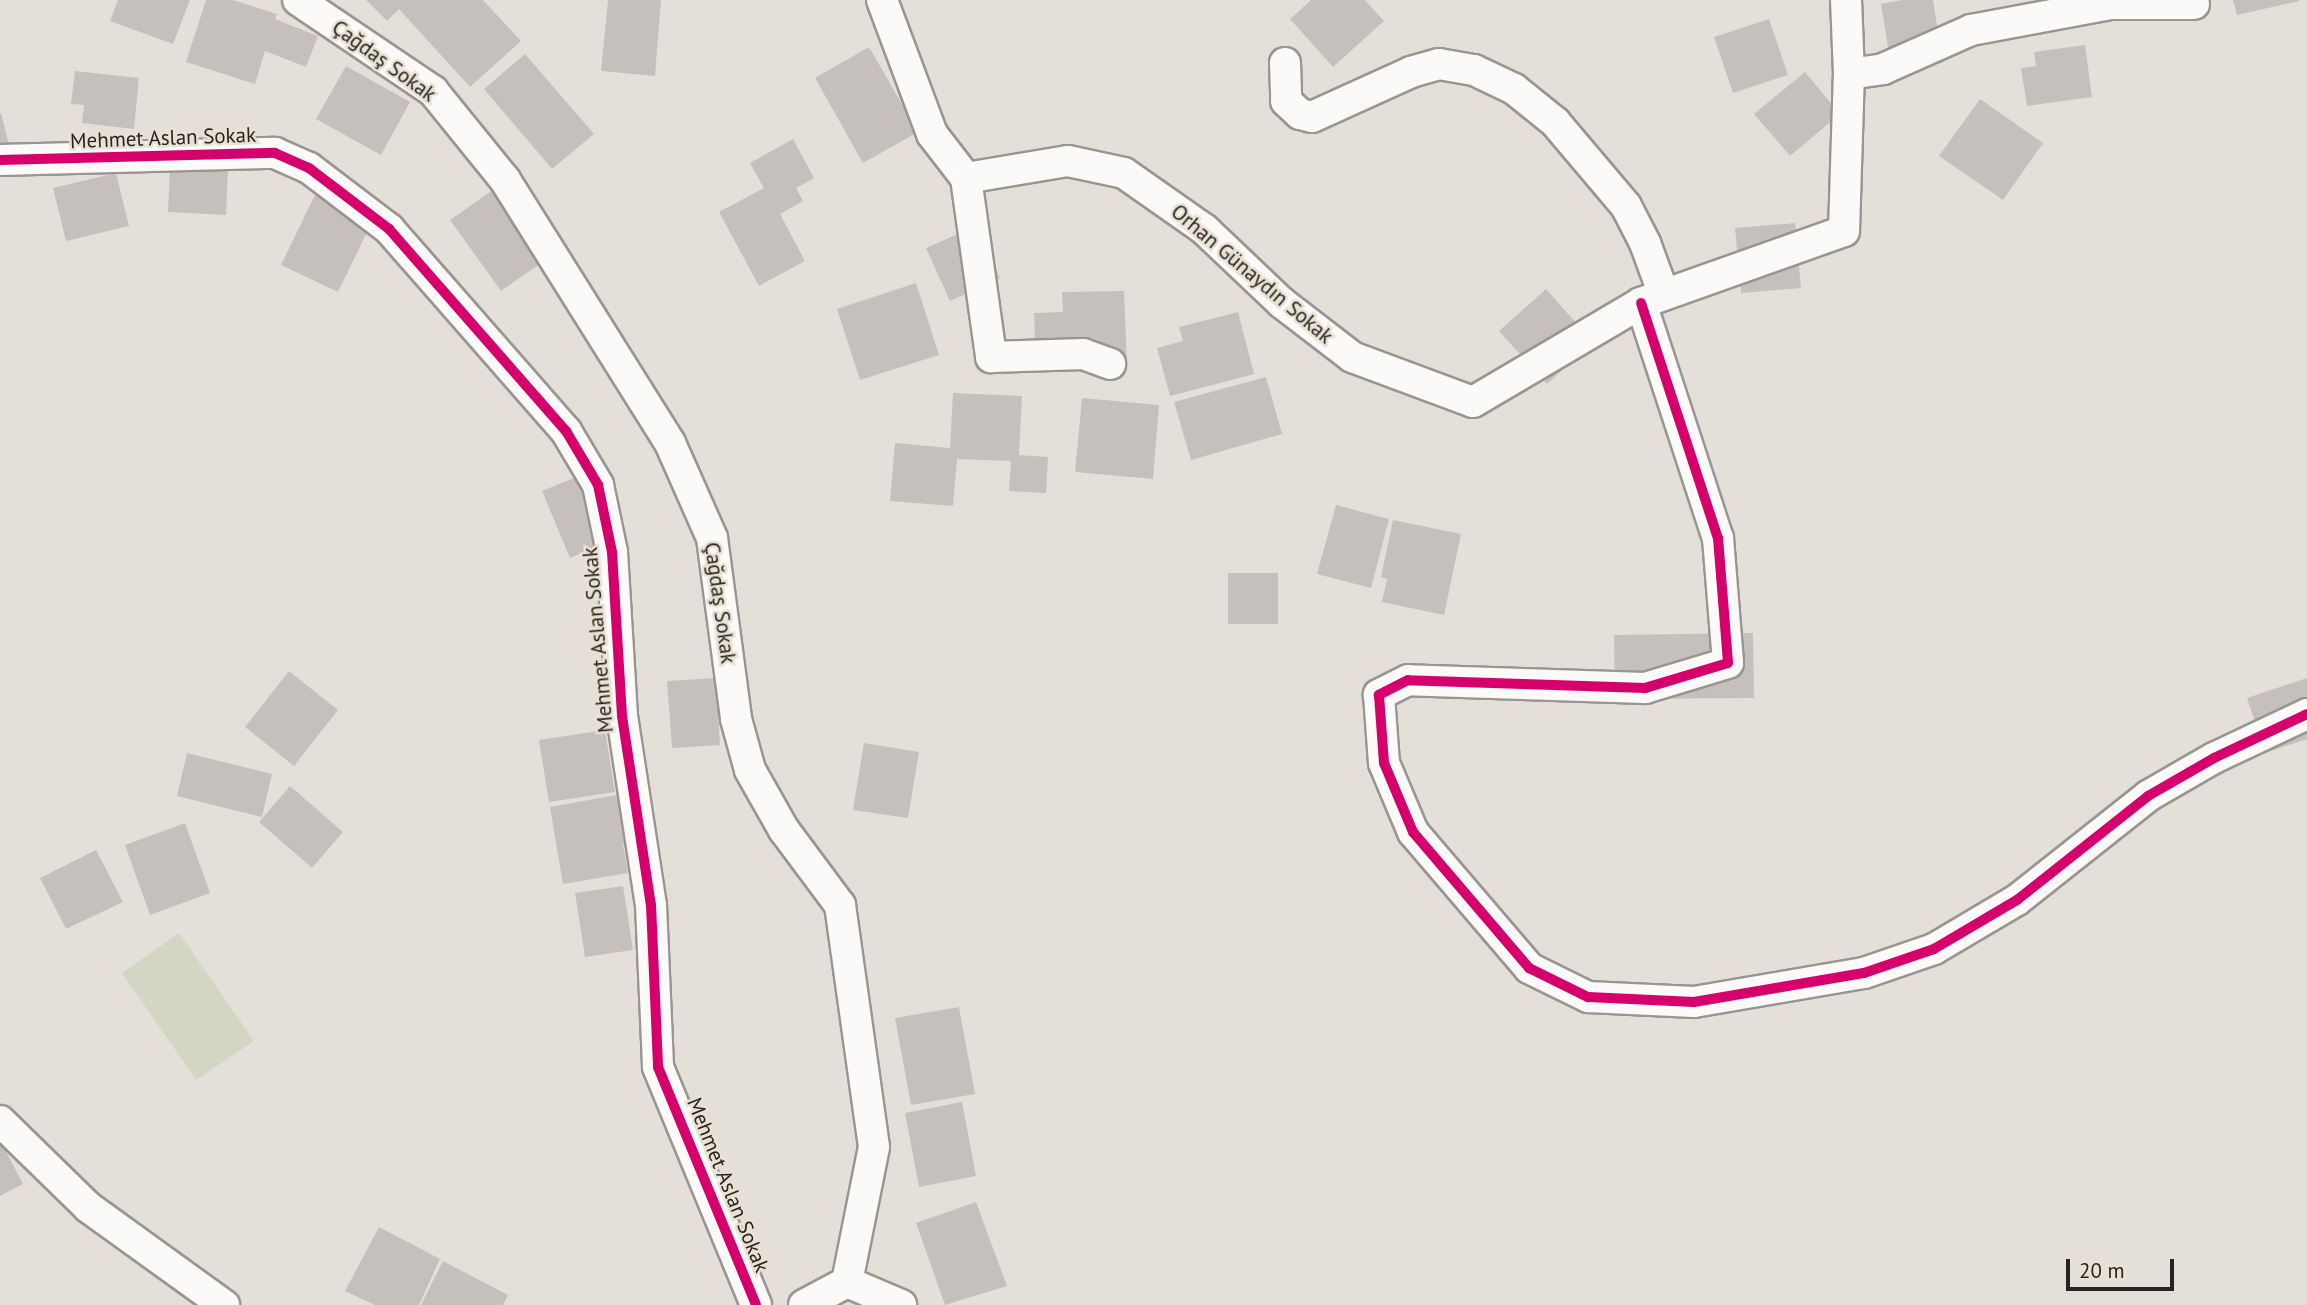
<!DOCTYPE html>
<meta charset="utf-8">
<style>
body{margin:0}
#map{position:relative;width:2307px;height:1305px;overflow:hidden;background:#e4e0d9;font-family:"PT Sans",sans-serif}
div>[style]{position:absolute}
.green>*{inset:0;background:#d3d6c2}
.building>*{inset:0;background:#c5c0bc}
.roads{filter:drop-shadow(2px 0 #999691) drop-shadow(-2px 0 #999691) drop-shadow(0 2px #999691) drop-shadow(0 -2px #999691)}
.minor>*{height:30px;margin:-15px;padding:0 15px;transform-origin:15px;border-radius:15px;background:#fbfaf9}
.cycleway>*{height:10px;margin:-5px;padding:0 5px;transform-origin:5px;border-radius:5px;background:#d6006c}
span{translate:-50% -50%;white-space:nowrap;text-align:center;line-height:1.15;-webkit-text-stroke:5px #e8e2d4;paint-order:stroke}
.street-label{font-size:21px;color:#27241f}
.scale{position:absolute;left:2066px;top:1259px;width:108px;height:32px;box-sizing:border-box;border:4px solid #27241f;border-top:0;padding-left:9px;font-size:21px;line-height:24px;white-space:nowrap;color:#27241f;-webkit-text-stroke:5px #e8e2d4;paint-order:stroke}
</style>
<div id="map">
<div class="green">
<div style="clip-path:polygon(179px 933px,254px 1041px,196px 1080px,122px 973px)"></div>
</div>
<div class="building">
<div style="clip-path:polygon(118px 0,190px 0,173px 44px,110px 21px)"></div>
<div style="clip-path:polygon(206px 0,233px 0,277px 14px,275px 19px,318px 36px,306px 67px,265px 51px,255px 84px,186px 62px)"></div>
<div style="clip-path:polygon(366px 0,483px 0,521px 41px,470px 87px,399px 9px,387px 21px)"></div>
<div style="clip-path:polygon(608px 0,661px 0,655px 76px,601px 71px)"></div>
<div style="clip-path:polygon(1311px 0,1365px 0,1384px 21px,1333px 67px,1290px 19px)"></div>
<div style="clip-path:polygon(1902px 0,1933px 0,1943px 63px,1892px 71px,1881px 4px)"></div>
<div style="clip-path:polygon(2233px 0,2299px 0,2299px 1px,2237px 15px)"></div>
<div style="clip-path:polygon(1769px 19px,1788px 75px,1733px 93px,1714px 37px)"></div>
<div style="clip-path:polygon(2085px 45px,2092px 97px,2027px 106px,2021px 68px,2036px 66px,2034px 52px)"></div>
<div style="clip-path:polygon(869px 47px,918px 132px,863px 163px,815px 78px)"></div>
<div style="clip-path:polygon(525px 54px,594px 134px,552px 169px,484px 89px)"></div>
<div style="clip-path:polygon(346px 66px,410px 102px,381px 155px,316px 119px)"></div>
<div style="clip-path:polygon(75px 71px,139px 78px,134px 129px,82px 123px,84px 105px,71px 104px)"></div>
<div style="clip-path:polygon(1805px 72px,1840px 114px,1790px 156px,1754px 114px)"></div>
<div style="clip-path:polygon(1980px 99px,2043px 143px,2003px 200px,1939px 156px)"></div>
<div style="clip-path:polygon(1px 113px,14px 165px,0 169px,0 114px)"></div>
<div style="clip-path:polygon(793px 139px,814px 178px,796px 188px,803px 201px,780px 214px,805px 261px,759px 286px,719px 212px,764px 188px,750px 163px)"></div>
<div style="clip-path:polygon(170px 166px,228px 169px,226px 215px,168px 212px)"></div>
<div style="clip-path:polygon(116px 173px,129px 226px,66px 241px,53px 188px)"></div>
<div style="clip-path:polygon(493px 190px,544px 261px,501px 291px,450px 220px)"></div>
<div style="clip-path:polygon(315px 195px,372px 222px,338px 292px,281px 265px)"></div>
<div style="clip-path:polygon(1795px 223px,1801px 288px,1741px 293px,1735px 228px)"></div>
<div style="clip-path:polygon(976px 226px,1000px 278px,950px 301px,926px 248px)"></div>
<div style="clip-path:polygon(916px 283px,939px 355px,860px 380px,837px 309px)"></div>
<div style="clip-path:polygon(1546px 289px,1593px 342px,1547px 384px,1499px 331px)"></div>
<div style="clip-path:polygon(1124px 291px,1127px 365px,1036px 367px,1034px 313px,1063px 312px,1062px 292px)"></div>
<div style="clip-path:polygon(1238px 312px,1254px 374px,1170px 396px,1157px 348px,1183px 341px,1179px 327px)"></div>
<div style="clip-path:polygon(1266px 377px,1282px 434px,1191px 460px,1174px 402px)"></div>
<div style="clip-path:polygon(953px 393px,1022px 396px,1019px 455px,1048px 457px,1046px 493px,1009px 491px,1011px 461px,957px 459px,953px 506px,890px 501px,895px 443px,950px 448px)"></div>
<div style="clip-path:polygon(1082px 398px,1159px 405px,1153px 479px,1075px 472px)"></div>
<div style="clip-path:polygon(596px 469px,624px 535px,570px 558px,542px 491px)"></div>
<div style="clip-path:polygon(1336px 505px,1389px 519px,1371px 588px,1317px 574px)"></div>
<div style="clip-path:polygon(1393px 520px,1461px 534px,1444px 615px,1382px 602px,1387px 579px,1381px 577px)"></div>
<div style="clip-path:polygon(1228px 573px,1278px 573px,1278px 624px,1228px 624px)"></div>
<div style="clip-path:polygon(1753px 633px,1754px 698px,1615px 699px,1614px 635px)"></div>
<div style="clip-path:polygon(289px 671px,338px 710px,294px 766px,245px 727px)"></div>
<div style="clip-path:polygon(716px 678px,720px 745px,672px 748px,667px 681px)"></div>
<div style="clip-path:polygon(2307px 678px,2307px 739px,2265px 753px,2247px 698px)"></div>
<div style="clip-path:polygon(605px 730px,615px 792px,549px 802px,539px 740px)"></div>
<div style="clip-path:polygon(864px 743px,919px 752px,908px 818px,853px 810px)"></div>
<div style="clip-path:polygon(187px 753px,272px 774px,262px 817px,177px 796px)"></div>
<div style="clip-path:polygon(290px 786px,343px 832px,312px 868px,259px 822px)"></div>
<div style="clip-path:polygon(622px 794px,631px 843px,623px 844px,628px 873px,563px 884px,550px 807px)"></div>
<div style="clip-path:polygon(185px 823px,210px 893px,150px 915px,125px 845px)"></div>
<div style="clip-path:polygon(96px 850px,123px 902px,66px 929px,40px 878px)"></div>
<div style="clip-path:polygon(623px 886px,633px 950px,585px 957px,575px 893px)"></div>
<div style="clip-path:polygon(959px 1007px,975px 1094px,911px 1105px,895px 1018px)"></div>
<div style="clip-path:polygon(962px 1102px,976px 1176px,919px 1187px,905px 1113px)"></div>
<div style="clip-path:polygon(0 1140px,23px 1184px,0 1196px)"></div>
<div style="clip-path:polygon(976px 1202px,1007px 1286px,945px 1305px,916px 1223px)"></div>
<div style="clip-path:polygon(379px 1227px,440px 1259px,419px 1305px,375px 1305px,345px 1291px)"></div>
<div style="clip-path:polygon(443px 1261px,508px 1295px,503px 1305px,421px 1305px)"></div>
</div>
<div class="roads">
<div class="minor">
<div style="left:298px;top:0;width:163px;rotate:34deg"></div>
<div style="left:433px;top:91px;width:114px;rotate:51deg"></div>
<div style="left:505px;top:180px;width:310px;rotate:57.9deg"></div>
<div style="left:670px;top:443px;width:104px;rotate:66.1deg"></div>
<div style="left:712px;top:538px;width:183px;rotate:82.4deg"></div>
<div style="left:736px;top:719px;width:53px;rotate:74.6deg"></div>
<div style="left:750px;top:770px;width:69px;rotate:60.5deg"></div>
<div style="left:784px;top:830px;width:94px;rotate:53.3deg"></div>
<div style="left:840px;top:905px;width:244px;rotate:82deg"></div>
<div style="left:874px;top:1147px;width:138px;rotate:101.3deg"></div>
<div style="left:882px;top:0;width:143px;rotate:69.5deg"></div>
<div style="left:932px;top:134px;width:56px;rotate:52.3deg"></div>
<div style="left:1285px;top:63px;width:38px;rotate:88deg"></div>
<div style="left:1286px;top:101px;width:19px;rotate:43deg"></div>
<div style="left:1300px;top:114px;width:12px;rotate:14deg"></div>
<div style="left:1312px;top:117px;width:109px;rotate:-24.4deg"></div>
<div style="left:1411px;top:72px;width:29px;rotate:-16deg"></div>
<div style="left:1439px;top:64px;width:36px;rotate:10deg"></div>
<div style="left:1474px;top:70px;width:44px;rotate:25.4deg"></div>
<div style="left:1514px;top:89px;width:53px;rotate:38.8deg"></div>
<div style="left:1555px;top:122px;width:110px;rotate:49.8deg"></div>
<div style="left:1626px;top:206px;width:42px;rotate:62.8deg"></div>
<div style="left:1645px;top:243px;width:55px;rotate:69.9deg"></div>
<div style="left:1849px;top:74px;width:34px;rotate:-8deg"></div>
<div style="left:1883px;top:69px;width:96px;rotate:-23.9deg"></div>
<div style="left:1971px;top:30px;width:142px;rotate:-10.5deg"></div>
<div style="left:2111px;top:4px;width:83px"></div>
<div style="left:0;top:160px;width:275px;rotate:-1.5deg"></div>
<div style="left:275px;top:153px;width:37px;rotate:24deg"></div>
<div style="left:309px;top:168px;width:101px;rotate:37.3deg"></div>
<div style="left:389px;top:229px;width:269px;rotate:48.8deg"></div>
<div style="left:566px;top:431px;width:63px;rotate:59.3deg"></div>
<div style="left:598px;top:485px;width:68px;rotate:78.2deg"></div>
<div style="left:612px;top:552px;width:164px;rotate:86.5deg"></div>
<div style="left:622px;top:716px;width:191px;rotate:81.3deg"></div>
<div style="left:651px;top:905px;width:162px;rotate:87.5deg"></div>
<div style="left:658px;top:1067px;width:257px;rotate:67.6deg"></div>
<div style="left:966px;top:178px;width:103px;rotate:-9.5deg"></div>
<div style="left:1068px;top:161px;width:57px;rotate:12.1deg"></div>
<div style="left:1124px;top:173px;width:98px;rotate:35deg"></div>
<div style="left:1204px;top:229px;width:108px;rotate:43.5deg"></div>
<div style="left:1282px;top:303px;width:88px;rotate:37.6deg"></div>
<div style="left:1352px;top:357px;width:129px;rotate:20.4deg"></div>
<div style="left:1473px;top:402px;width:195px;rotate:-30.5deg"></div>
<div style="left:1641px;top:303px;width:215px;rotate:-19.5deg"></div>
<div style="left:1844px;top:231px;width:157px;rotate:-88.2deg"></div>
<div style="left:1849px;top:74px;width:74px;rotate:-92.3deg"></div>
<div style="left:966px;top:178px;width:181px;rotate:82deg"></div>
<div style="left:991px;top:357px;width:92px;rotate:-1.9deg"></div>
<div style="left:1083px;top:354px;width:29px;rotate:20deg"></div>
<div style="left:1641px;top:303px;width:247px;rotate:71.9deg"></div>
<div style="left:1718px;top:538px;width:125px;rotate:85.4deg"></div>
<div style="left:1728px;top:663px;width:87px;rotate:163.2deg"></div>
<div style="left:1645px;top:688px;width:237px;rotate:-178.1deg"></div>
<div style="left:1408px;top:680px;width:33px;rotate:153deg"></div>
<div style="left:1379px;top:695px;width:68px;rotate:85.8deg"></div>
<div style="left:1384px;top:763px;width:75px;rotate:67.2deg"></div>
<div style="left:1413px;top:832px;width:179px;rotate:49.5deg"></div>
<div style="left:1529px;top:968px;width:66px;rotate:26.2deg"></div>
<div style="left:1588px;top:997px;width:106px;rotate:2.7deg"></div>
<div style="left:1694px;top:1002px;width:172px;rotate:-9.7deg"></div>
<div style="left:1864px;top:973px;width:74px;rotate:-18.9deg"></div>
<div style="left:1934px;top:949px;width:96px;rotate:-30.6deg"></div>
<div style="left:2017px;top:900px;width:167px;rotate:-38.4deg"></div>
<div style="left:2148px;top:796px;width:76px;rotate:-29.9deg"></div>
<div style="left:2214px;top:758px;width:103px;rotate:-25.3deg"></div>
<div style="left:0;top:1121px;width:123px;rotate:44.3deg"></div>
<div style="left:88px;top:1207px;width:168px;rotate:35.8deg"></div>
<div style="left:804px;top:1305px;width:49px;rotate:-28.1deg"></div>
<div style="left:847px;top:1282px;width:59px;rotate:23.1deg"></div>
</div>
</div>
<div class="cycleway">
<div style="left:0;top:160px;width:275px;rotate:-1.5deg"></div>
<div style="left:275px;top:153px;width:37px;rotate:24deg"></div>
<div style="left:309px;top:168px;width:101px;rotate:37.3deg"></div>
<div style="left:389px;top:229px;width:269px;rotate:48.8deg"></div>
<div style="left:566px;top:431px;width:63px;rotate:59.3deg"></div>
<div style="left:598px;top:485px;width:68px;rotate:78.2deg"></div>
<div style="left:612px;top:552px;width:164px;rotate:86.5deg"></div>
<div style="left:622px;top:716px;width:191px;rotate:81.3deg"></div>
<div style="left:651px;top:905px;width:162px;rotate:87.5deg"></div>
<div style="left:658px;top:1067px;width:257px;rotate:67.6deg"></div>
<div style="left:1641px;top:303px;width:247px;rotate:71.9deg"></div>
<div style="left:1718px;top:538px;width:125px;rotate:85.4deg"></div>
<div style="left:1728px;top:663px;width:87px;rotate:163.2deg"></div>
<div style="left:1645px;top:688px;width:237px;rotate:-178.1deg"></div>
<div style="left:1408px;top:680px;width:33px;rotate:153deg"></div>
<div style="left:1379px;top:695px;width:68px;rotate:85.8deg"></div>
<div style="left:1384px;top:763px;width:75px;rotate:67.2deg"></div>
<div style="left:1413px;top:832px;width:179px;rotate:49.5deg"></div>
<div style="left:1529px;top:968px;width:66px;rotate:26.2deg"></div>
<div style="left:1588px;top:997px;width:106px;rotate:2.7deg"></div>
<div style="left:1694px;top:1002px;width:172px;rotate:-9.7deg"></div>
<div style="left:1864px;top:973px;width:74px;rotate:-18.9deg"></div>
<div style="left:1934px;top:949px;width:96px;rotate:-30.6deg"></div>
<div style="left:2017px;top:900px;width:167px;rotate:-38.4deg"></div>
<div style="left:2148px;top:796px;width:76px;rotate:-29.9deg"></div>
<div style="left:2214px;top:758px;width:103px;rotate:-25.3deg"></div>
</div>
<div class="street-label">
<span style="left:384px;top:61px;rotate:36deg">Çağdaş Sokak</span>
<span style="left:163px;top:138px;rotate:-2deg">Mehmet Aslan Sokak</span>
<span style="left:1252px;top:274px;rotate:40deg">Orhan Günaydın Sokak</span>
<span style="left:720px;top:603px;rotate:82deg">Çağdaş Sokak</span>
<span style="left:598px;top:640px;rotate:-95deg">Mehmet Aslan Sokak</span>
<span style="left:728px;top:1185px;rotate:68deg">Mehmet Aslan Sokak</span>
</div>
<div class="scale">20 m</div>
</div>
